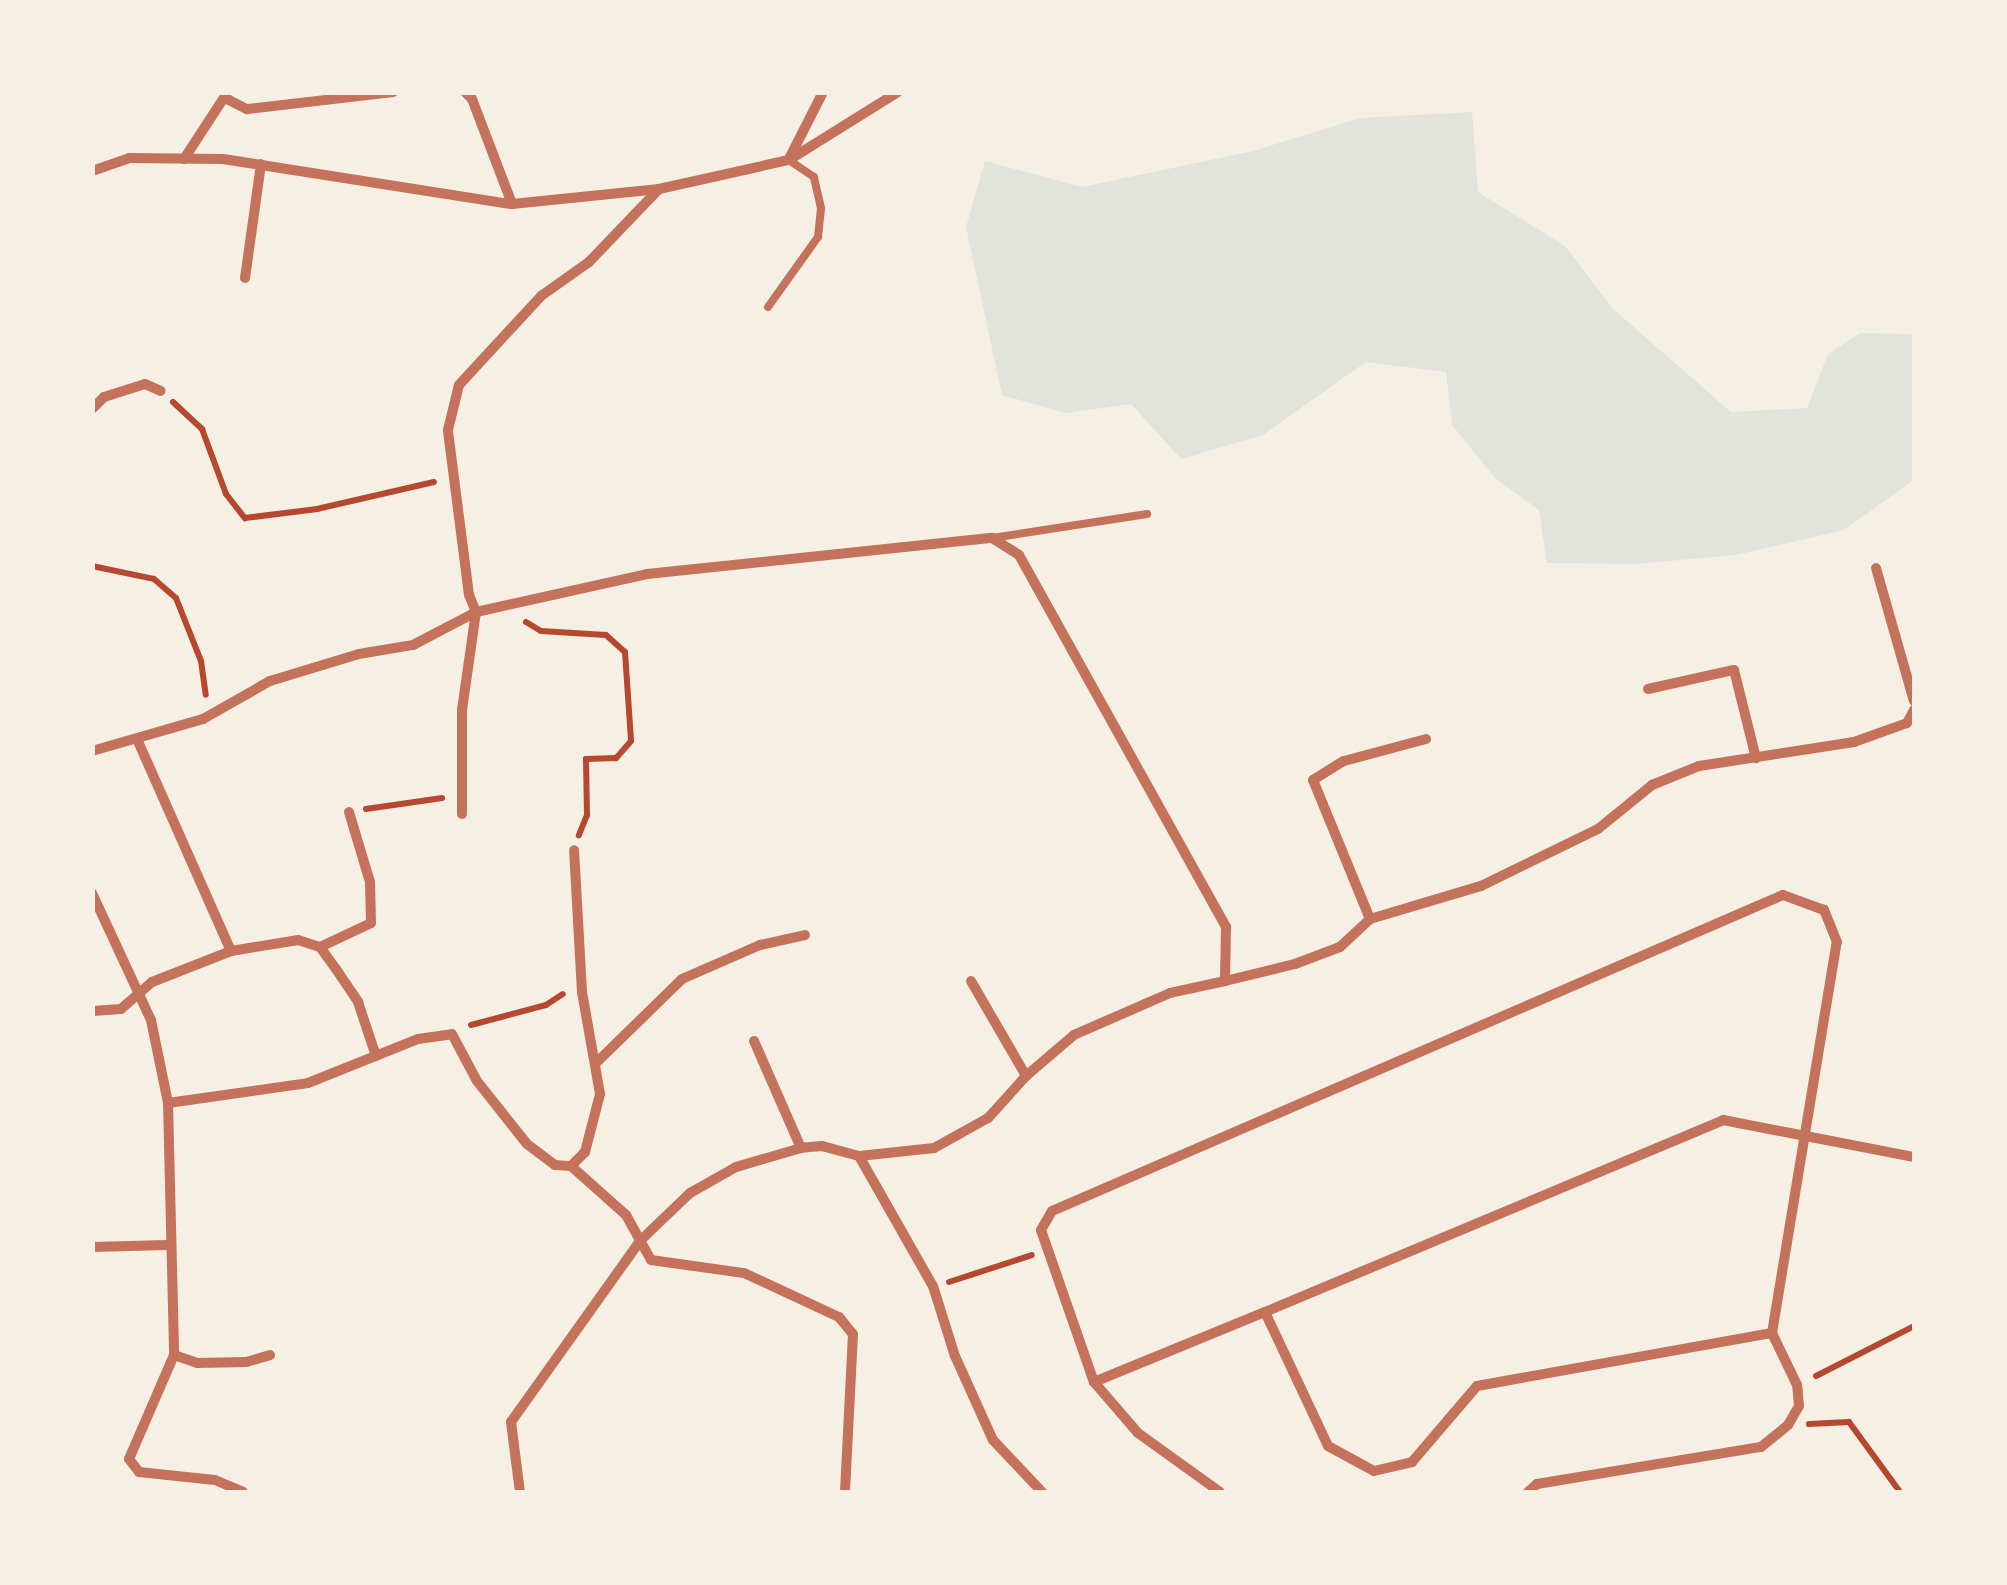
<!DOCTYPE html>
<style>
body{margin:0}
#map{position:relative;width:2007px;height:1585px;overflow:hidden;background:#f6efe4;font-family:"Golos Text",sans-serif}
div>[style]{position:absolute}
.green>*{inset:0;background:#e2e4dc}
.path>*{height:6px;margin:-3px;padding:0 3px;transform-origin:3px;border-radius:3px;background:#b5482f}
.service>*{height:8px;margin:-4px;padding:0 4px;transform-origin:4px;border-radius:4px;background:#c5725c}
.minor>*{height:10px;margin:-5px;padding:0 5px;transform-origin:5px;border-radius:5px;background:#c5725c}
span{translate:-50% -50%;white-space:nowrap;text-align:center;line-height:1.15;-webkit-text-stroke:10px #f6efe4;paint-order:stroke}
.frame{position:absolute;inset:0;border:95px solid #f6efe4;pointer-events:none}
</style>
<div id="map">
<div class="green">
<div style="clip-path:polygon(1472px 112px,1478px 192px,1565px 246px,1613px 309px,1731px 412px,1807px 408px,1828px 354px,1860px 333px,1914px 334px,1914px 480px,1844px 530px,1736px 555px,1635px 564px,1547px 563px,1539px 510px,1496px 479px,1452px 425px,1446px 372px,1366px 362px,1263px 435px,1181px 459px,1131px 404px,1066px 413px,1002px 395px,966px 227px,985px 161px,1082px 187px,1253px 151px,1360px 118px)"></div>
</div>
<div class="path">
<div style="left:173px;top:402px;width:40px;rotate:43deg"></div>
<div style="left:202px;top:429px;width:69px;rotate:69.7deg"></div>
<div style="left:226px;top:494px;width:31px;rotate:52deg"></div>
<div style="left:245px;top:518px;width:73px;rotate:-7.1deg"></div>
<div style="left:317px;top:509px;width:120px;rotate:-13deg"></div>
<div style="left:92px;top:566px;width:63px;rotate:11.8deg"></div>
<div style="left:154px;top:579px;width:29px;rotate:41deg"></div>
<div style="left:176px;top:598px;width:68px;rotate:68.4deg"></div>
<div style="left:201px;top:661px;width:34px;rotate:82deg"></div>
<div style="left:526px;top:622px;width:17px;rotate:31deg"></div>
<div style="left:541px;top:631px;width:65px;rotate:3.5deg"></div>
<div style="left:606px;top:635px;width:25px;rotate:42deg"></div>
<div style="left:625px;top:652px;width:89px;rotate:86.1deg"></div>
<div style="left:631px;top:741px;width:23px;rotate:131deg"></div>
<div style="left:616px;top:758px;width:30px;rotate:178deg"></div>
<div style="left:586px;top:759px;width:56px;rotate:89deg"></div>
<div style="left:587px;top:815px;width:22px;rotate:112deg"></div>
<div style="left:366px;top:809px;width:77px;rotate:-8.2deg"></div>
<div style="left:471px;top:1025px;width:78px;rotate:-14.9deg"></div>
<div style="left:546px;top:1005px;width:20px;rotate:-33deg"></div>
<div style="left:949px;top:1282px;width:87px;rotate:-18deg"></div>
<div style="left:1816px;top:1376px;width:110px;rotate:-27deg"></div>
<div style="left:1809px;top:1424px;width:40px;rotate:-2.9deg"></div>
<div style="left:1849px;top:1422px;width:87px;rotate:53.9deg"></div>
</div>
<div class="service">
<div style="left:768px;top:307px;width:86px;rotate:-54.5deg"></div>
<div style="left:818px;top:237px;width:29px;rotate:-84deg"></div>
<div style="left:821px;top:208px;width:32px;rotate:-103deg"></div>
<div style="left:814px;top:177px;width:30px;rotate:-146deg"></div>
<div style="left:992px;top:538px;width:157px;rotate:-8.8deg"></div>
</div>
<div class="minor">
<div style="left:465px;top:92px;width:10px;rotate:45deg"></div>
<div style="left:472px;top:99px;width:112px;rotate:69.1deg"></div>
<div style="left:225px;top:98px;width:25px;rotate:27deg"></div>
<div style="left:247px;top:109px;width:147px;rotate:-6.6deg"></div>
<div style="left:184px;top:159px;width:79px;rotate:-56.9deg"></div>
<div style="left:789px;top:159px;width:75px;rotate:-63.1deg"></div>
<div style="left:92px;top:171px;width:39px;rotate:-19deg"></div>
<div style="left:129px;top:158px;width:94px;rotate:0.6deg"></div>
<div style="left:223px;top:159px;width:292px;rotate:8.9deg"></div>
<div style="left:512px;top:204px;width:148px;rotate:-5.8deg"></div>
<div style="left:659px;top:189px;width:133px;rotate:-12.6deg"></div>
<div style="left:789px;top:160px;width:128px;rotate:-32deg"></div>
<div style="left:245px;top:278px;width:115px;rotate:-82deg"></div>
<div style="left:92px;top:409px;width:17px;rotate:-45deg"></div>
<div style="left:104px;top:397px;width:43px;rotate:-17.6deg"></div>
<div style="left:145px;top:384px;width:17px;rotate:24deg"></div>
<div style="left:1876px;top:568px;width:138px;rotate:74.1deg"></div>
<div style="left:1648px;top:689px;width:88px;rotate:-12.5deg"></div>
<div style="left:1734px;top:670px;width:91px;rotate:76deg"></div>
<div style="left:137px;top:739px;width:232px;rotate:66.1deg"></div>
<div style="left:92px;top:751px;width:116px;rotate:-16.1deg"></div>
<div style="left:203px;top:719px;width:77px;rotate:-29.6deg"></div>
<div style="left:270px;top:681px;width:93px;rotate:-16.9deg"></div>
<div style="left:359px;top:654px;width:55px;rotate:-9.5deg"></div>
<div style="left:413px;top:645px;width:71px;rotate:-27.6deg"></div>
<div style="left:476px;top:612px;width:175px;rotate:-12.5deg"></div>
<div style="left:647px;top:574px;width:347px;rotate:-6deg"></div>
<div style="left:992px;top:538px;width:32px;rotate:32deg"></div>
<div style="left:1019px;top:555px;width:426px;rotate:60.9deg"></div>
<div style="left:1226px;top:927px;width:54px;rotate:91.1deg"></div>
<div style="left:1225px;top:981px;width:56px;rotate:167.7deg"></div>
<div style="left:1170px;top:993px;width:105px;rotate:156.4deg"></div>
<div style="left:1074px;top:1035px;width:63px;rotate:139.5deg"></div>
<div style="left:1026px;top:1076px;width:57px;rotate:132.1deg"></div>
<div style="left:988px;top:1118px;width:62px;rotate:150.9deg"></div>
<div style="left:934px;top:1148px;width:75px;rotate:173.9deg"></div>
<div style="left:859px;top:1156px;width:38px;rotate:-165deg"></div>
<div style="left:822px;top:1146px;width:21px;rotate:175deg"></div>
<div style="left:801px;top:1148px;width:68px;rotate:163.7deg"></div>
<div style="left:736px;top:1167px;width:53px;rotate:150.5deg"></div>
<div style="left:690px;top:1193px;width:69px;rotate:136.2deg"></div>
<div style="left:640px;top:1241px;width:222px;rotate:125.5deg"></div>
<div style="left:511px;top:1422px;width:71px;rotate:82.7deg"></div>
<div style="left:462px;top:814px;width:104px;rotate:-90deg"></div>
<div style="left:462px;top:710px;width:99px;rotate:-81.9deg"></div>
<div style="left:476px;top:612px;width:18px;rotate:-112deg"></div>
<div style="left:469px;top:595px;width:166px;rotate:-97.3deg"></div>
<div style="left:448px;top:430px;width:46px;rotate:-76.3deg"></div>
<div style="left:459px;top:385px;width:121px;rotate:-47.3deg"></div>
<div style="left:541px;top:296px;width:59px;rotate:-35.3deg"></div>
<div style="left:589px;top:262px;width:100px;rotate:-46.2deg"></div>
<div style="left:92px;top:893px;width:140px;rotate:65.1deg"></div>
<div style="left:151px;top:1020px;width:85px;rotate:78.4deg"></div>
<div style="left:168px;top:1103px;width:252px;rotate:88.6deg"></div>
<div style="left:174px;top:1355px;width:113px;rotate:113.4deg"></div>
<div style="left:129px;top:1459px;width:16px;rotate:52deg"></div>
<div style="left:139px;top:1472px;width:76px;rotate:6deg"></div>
<div style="left:215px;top:1480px;width:30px;rotate:23deg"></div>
<div style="left:1370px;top:919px;width:150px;rotate:-112.3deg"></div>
<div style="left:1313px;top:780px;width:36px;rotate:-32deg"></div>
<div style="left:1344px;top:761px;width:85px;rotate:-15deg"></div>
<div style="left:320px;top:947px;width:56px;rotate:-25.2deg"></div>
<div style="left:371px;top:923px;width:41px;rotate:-91.4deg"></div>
<div style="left:370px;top:882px;width:73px;rotate:-106.7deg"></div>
<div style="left:971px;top:981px;width:110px;rotate:59.9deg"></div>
<div style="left:1225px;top:981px;width:72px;rotate:-13.7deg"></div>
<div style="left:1295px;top:964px;width:48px;rotate:-20.7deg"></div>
<div style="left:1340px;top:947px;width:41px;rotate:-43deg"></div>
<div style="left:1370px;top:919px;width:116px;rotate:-16.6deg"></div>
<div style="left:1481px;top:886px;width:130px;rotate:-26deg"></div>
<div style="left:1598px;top:829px;width:70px;rotate:-39.2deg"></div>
<div style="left:1652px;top:785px;width:51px;rotate:-22deg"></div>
<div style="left:1699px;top:766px;width:157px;rotate:-8.8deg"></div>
<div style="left:1854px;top:742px;width:56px;rotate:-19.7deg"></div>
<div style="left:1907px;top:723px;width:15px;rotate:-62deg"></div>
<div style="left:92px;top:1011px;width:29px;rotate:-4deg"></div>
<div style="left:121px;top:1009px;width:41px;rotate:-41.1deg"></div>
<div style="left:152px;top:982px;width:85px;rotate:-21.4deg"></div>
<div style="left:231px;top:951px;width:68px;rotate:-9.3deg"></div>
<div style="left:298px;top:940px;width:23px;rotate:18deg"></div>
<div style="left:320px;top:947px;width:27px;rotate:54deg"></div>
<div style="left:336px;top:969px;width:40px;rotate:56deg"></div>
<div style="left:358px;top:1002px;width:57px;rotate:71.6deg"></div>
<div style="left:754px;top:1041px;width:117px;rotate:66.3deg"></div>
<div style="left:596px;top:1063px;width:120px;rotate:-44.3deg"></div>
<div style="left:682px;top:979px;width:85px;rotate:-23.6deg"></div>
<div style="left:760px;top:945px;width:46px;rotate:-12.5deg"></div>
<div style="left:168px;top:1103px;width:141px;rotate:-8.1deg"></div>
<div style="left:308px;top:1083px;width:118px;rotate:-21.8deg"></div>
<div style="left:418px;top:1039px;width:34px;rotate:-8deg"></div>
<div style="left:452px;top:1034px;width:53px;rotate:62deg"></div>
<div style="left:477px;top:1081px;width:80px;rotate:51.6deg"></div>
<div style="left:527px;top:1144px;width:35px;rotate:37deg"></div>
<div style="left:555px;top:1165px;width:16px;rotate:4deg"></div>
<div style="left:571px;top:1166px;width:74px;rotate:41.7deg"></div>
<div style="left:626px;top:1215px;width:51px;rotate:60.9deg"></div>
<div style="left:651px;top:1260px;width:94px;rotate:8deg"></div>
<div style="left:744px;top:1273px;width:105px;rotate:24.9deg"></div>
<div style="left:839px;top:1317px;width:22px;rotate:51deg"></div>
<div style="left:853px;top:1334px;width:158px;rotate:92.9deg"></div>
<div style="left:859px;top:1156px;width:150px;rotate:60.4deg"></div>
<div style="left:933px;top:1286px;width:73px;rotate:72.6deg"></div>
<div style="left:955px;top:1356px;width:92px;rotate:65.7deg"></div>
<div style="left:993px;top:1440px;width:71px;rotate:46.7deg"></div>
<div style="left:571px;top:1166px;width:20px;rotate:-45deg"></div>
<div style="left:585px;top:1152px;width:60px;rotate:-75.5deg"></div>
<div style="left:600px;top:1094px;width:104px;rotate:-100deg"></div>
<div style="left:582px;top:992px;width:142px;rotate:-93.2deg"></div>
<div style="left:92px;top:1247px;width:76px;rotate:-1.5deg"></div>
<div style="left:1265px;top:1312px;width:497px;rotate:-22.7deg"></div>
<div style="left:1723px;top:1120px;width:195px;rotate:11deg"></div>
<div style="left:174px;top:1355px;width:24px;rotate:19deg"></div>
<div style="left:197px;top:1363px;width:49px;rotate:-1.2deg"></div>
<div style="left:246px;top:1362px;width:25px;rotate:-16deg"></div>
<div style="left:1094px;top:1382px;width:185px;rotate:-22.3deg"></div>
<div style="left:1265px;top:1312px;width:148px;rotate:64.8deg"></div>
<div style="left:1328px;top:1446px;width:52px;rotate:28.5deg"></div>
<div style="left:1374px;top:1471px;width:39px;rotate:-13deg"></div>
<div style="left:1412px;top:1462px;width:100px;rotate:-49.5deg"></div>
<div style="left:1477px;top:1386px;width:300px;rotate:-10.2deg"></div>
<div style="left:1772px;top:1333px;width:396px;rotate:-80.6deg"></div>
<div style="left:1837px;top:942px;width:35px;rotate:-112deg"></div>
<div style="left:1824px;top:910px;width:44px;rotate:-159.9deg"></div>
<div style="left:1783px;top:895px;width:796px;rotate:156.62deg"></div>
<div style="left:1052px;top:1211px;width:22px;rotate:120deg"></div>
<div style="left:1041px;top:1230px;width:161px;rotate:70.8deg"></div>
<div style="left:1094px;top:1382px;width:67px;rotate:49.2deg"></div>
<div style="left:1138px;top:1433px;width:101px;rotate:35.7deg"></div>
<div style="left:1528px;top:1492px;width:12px;rotate:-42deg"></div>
<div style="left:1537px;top:1484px;width:227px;rotate:-9.4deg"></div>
<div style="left:1761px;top:1447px;width:35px;rotate:-39deg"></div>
<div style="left:1788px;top:1425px;width:22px;rotate:-60deg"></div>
<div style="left:1799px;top:1406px;width:21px;rotate:-95deg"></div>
<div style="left:1797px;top:1385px;width:58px;rotate:-115.7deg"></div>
</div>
<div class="frame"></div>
</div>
